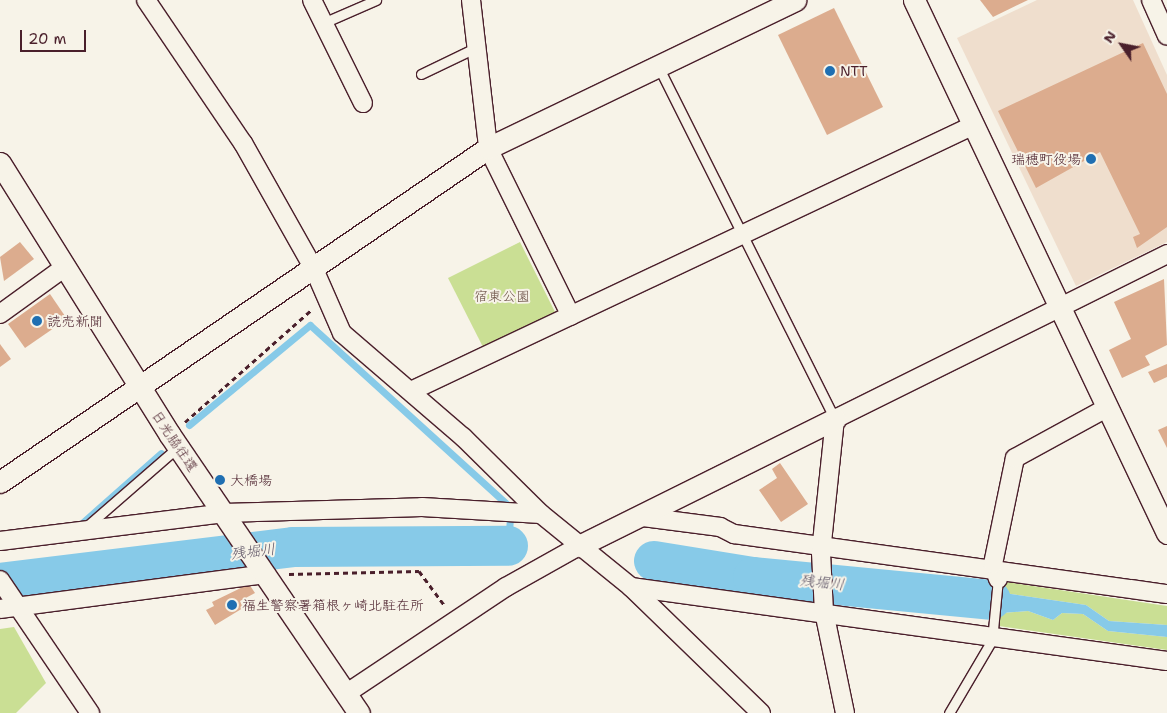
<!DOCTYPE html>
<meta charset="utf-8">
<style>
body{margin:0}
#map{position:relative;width:1167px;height:713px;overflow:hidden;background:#f7f3e8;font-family:"Shantell Sans","Klee One",sans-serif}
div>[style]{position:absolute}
.built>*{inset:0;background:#efdecd}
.green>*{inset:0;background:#cadf94}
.water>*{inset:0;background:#87cae8}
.stream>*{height:7px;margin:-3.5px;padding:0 3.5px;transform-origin:3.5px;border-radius:3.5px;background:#87cae8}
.river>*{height:40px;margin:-20px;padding:0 20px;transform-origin:20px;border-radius:20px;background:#87cae8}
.building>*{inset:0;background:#dcac8e}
.path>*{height:3px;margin-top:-1.5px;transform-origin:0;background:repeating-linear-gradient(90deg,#4a1f2b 0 5px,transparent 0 9px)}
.roads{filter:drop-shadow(1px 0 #4a1f2b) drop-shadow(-1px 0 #4a1f2b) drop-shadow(0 1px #4a1f2b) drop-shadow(0 -1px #4a1f2b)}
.service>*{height:9px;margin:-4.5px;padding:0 4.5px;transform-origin:4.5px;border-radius:4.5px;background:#f7f3e8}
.minor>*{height:18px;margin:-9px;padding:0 9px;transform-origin:9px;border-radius:9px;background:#f7f3e8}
.tertiary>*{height:21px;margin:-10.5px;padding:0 10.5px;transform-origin:10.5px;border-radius:10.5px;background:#f7f3e8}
.dots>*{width:14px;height:14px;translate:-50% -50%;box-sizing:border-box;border:2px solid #f7f3e8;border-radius:50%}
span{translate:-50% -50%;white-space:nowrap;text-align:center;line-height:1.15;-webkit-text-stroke:4px #f7f3e8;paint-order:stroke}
.poi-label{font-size:14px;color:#4a1f2b}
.left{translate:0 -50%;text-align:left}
.right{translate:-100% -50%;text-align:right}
.park-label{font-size:14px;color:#6a4f45}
.street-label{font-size:14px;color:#4a1f2b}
.water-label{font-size:15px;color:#5c5264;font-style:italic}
.north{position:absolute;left:1097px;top:20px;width:50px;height:50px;-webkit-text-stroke:4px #f7f3e8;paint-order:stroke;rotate:303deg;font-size:14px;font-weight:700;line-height:20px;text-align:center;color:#4a1f2b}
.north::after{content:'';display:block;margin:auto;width:18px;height:22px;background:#4a1f2b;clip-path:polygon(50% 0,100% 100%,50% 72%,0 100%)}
.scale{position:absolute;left:20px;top:30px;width:66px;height:22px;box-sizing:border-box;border:2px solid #4a1f2b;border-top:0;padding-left:6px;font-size:15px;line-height:18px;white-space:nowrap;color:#4a1f2b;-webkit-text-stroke:4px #f7f3e8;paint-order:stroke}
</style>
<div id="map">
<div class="built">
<div style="clip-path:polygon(1037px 0,1133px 0,1167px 75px,1167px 242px,1076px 286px,957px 38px)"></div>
</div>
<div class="green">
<div style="clip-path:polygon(520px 242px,556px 314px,485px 351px,448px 278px)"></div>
<div style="clip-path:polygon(1006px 582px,1167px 606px,1167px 625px,1109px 621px,1086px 605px,1004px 593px)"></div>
<div style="clip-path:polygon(1028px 611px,1053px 620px,1062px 613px,1083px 614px,1108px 631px,1167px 637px,1167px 650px,999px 626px,1001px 613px)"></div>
<div style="clip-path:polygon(14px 627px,46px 683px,16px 713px,0 713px,0 629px)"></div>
</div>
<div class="water">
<div style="clip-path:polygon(1004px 593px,1086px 605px,1109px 621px,1167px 625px,1167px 637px,1108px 631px,1083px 614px,1062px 613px,1053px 620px,1028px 611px,1001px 613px)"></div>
</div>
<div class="stream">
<div style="left:189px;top:425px;width:157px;rotate:-39.6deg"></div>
<div style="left:310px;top:325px;width:269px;rotate:42.3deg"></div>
<div style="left:83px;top:522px;width:104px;rotate:-41.5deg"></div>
<div style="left:508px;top:546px;width:27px;rotate:-86deg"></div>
</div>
<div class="river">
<div style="left:654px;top:561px;width:100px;rotate:9.2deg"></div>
<div style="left:753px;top:577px;width:239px;rotate:5.5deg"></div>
<div style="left:0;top:583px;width:295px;rotate:-7deg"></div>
<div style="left:293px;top:547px;width:215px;rotate:-0.3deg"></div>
</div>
<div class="building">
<div style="clip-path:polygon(980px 0,1028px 0,993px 17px)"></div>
<div style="clip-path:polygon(834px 8px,883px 107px,827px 135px,778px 35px)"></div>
<div style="clip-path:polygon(1143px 43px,1167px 94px,1167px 227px,1137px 248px,1133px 237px,1140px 234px,1100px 152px,1036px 188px,998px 111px)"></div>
<div style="clip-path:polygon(20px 242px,34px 259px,4px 281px,0 257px)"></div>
<div style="clip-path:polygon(1164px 279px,1167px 345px,1145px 356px,1150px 365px,1122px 378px,1109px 350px,1131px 339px,1114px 302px)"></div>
<div style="clip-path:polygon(50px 294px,67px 319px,25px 348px,8px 324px)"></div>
<div style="clip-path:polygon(0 344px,11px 359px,0 367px)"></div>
<div style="clip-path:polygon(1167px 364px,1167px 377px,1154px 383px,1148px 372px)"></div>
<div style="clip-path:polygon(1167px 426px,1167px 448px,1158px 430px)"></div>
<div style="clip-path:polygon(780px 463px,808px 504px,781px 522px,759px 490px,777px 478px,772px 469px)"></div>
<div style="clip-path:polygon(249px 584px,255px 593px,240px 601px,243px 608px,215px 625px,206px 610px,214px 606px,212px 602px)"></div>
</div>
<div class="path">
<div style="left:185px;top:422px;width:169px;rotate:-41.6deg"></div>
<div style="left:289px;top:574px;width:130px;rotate:-1.3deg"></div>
<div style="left:419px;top:571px;width:44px;rotate:53.4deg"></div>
</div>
<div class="roads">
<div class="service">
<div style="left:323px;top:23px;width:58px;rotate:-23.5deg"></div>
<div style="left:658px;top:66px;width:395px;rotate:63.4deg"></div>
<div style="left:421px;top:74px;width:62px;rotate:-25.7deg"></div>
<div style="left:86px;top:527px;width:122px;rotate:-41deg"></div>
<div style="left:949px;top:713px;width:85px;rotate:-59.5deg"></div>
<div style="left:992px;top:640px;width:61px;rotate:-84.4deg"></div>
</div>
<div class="minor">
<div style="left:146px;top:0;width:173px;rotate:55.9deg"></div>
<div style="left:243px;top:143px;width:145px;rotate:60.6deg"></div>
<div style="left:314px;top:269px;width:70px;rotate:66.4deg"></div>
<div style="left:342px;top:333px;width:160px;rotate:40.7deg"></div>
<div style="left:463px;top:437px;width:110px;rotate:44.6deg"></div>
<div style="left:541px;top:514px;width:116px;rotate:39deg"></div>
<div style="left:631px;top:587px;width:181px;rotate:44.1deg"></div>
<div style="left:312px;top:0;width:115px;rotate:63.7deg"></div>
<div style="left:471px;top:0;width:149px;rotate:83.4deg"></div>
<div style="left:488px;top:148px;width:187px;rotate:63.7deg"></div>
<div style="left:1151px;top:0;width:39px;rotate:66deg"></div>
<div style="left:0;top:314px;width:80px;rotate:-35.9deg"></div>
<div style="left:411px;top:391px;width:620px;rotate:-25.28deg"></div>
<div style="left:643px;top:517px;width:78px;rotate:7.4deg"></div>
<div style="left:720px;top:527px;width:16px;rotate:27deg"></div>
<div style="left:734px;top:534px;width:437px;rotate:7.9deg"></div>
<div style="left:0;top:541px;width:226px;rotate:-7.1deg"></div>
<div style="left:224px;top:513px;width:198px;rotate:-1.7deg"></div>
<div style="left:422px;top:507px;width:119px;rotate:3.4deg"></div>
<div style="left:998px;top:579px;width:16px;rotate:-108deg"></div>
<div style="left:993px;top:564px;width:108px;rotate:-78.3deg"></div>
<div style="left:1015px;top:458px;width:106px;rotate:-28.7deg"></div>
<div style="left:0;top:580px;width:161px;rotate:55.9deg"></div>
<div style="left:631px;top:587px;width:541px;rotate:7.86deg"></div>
<div style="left:0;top:609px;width:268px;rotate:-7.5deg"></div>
<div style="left:347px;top:693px;width:191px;rotate:-33.7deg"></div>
<div style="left:506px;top:587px;width:84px;rotate:-29.3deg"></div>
<div style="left:845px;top:713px;width:103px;rotate:-101.7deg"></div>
<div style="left:824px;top:612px;width:60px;rotate:-92.9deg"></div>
<div style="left:821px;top:552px;width:134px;rotate:-84deg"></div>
<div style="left:835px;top:419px;width:371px;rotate:-26.4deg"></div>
</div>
<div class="tertiary">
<div style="left:914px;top:0;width:590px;rotate:64.61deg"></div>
<div style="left:0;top:163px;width:321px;rotate:58deg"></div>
<div style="left:170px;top:435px;width:336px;rotate:55.8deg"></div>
<div style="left:0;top:482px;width:591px;rotate:-34.39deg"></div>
<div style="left:488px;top:148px;width:341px;rotate:-25.7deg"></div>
<div style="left:579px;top:546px;width:286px;rotate:-26.4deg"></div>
</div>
</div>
<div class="dots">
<div style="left:830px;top:71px;background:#1f6fb2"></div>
<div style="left:1091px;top:159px;background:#1f6fb2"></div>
<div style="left:37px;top:321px;background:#1f6fb2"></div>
<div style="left:220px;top:480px;background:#1f6fb2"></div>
<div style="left:232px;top:605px;background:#1f6fb2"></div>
</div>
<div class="poi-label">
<span class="left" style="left:840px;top:71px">NTT</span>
<span class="right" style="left:1081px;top:159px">瑞穂町役場</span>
<span class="left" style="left:47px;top:321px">読売新聞</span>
<span class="left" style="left:230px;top:480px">大橋場</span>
<span class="left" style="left:242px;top:605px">福生警察署箱根ヶ崎北駐在所</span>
</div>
<div class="park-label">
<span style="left:502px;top:296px">宿東公園</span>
</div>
<div class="street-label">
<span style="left:175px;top:441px;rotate:56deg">日光脇往還</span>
</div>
<div class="water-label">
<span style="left:253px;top:552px;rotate:-7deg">残堀川</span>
<span style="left:822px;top:583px;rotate:6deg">残堀川</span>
</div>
<div class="north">N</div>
<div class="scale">20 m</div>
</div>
